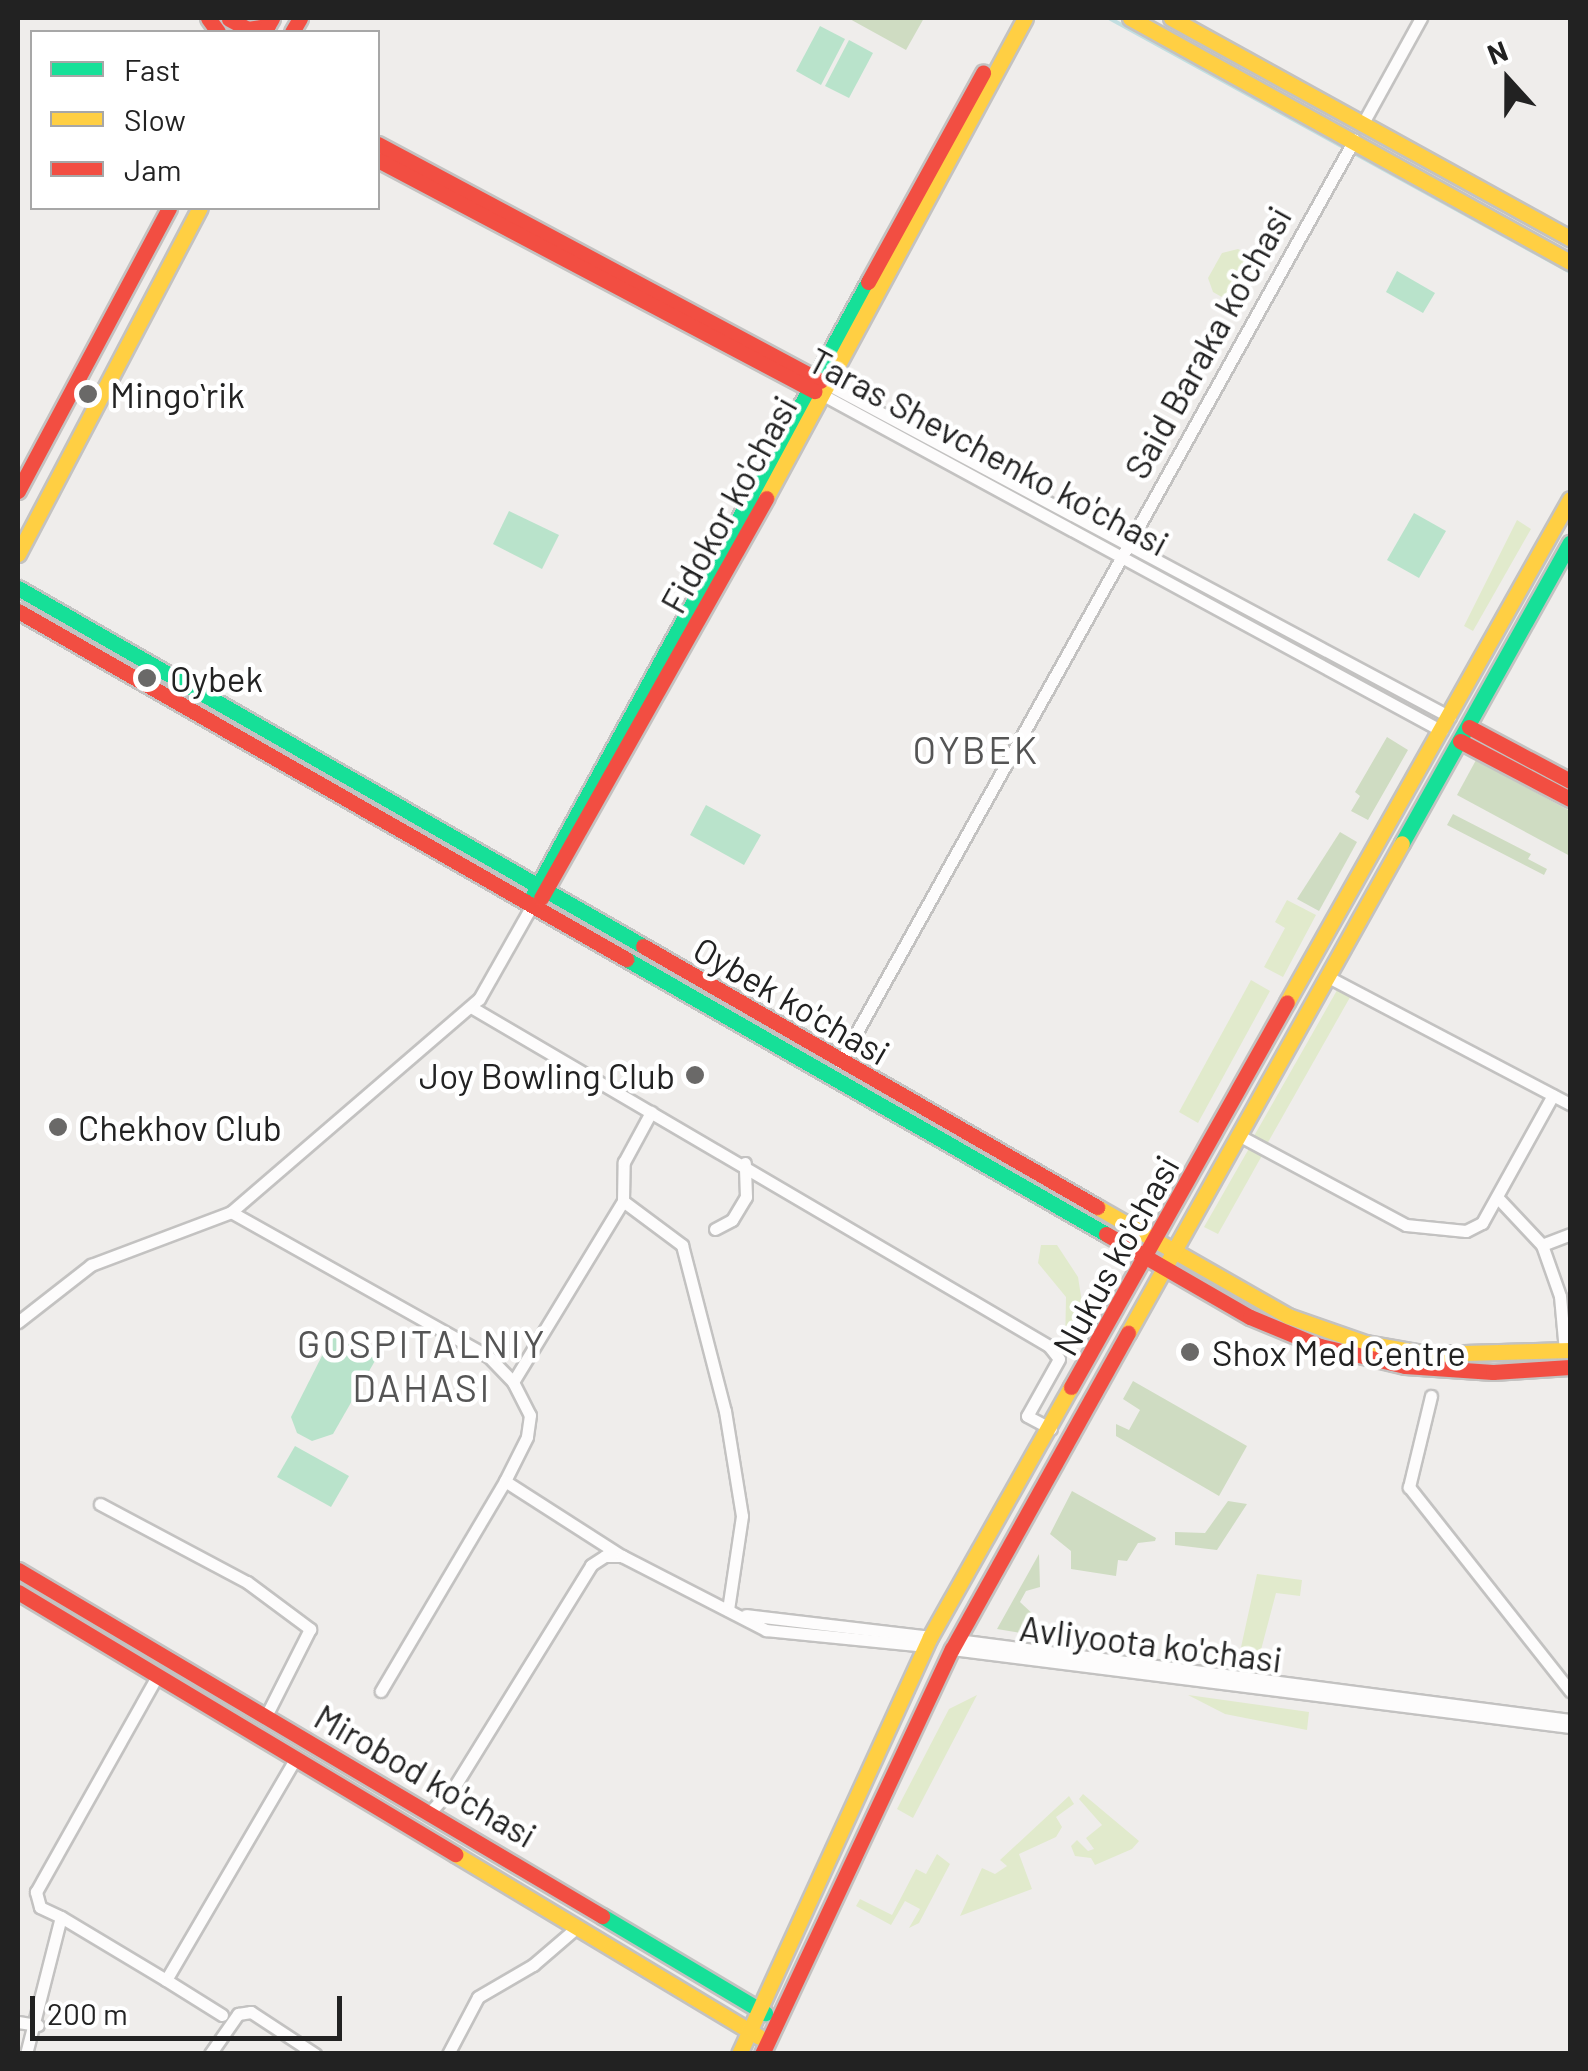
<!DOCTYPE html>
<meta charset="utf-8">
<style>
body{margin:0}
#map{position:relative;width:1588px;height:2071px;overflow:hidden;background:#efedeb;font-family:Barlow,sans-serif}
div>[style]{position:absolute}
.grass>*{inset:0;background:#e1eacc}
.forest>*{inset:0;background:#cfdcc2}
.pitch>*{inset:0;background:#b9e3cb}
.stream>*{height:4px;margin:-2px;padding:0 2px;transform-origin:2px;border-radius:2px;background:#c1dee0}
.roads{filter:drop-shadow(2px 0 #c3c2c1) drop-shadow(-2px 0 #c3c2c1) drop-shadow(0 2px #c3c2c1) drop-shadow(0 -2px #c3c2c1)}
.street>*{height:11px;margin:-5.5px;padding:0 5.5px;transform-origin:5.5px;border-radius:5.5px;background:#fdfcfc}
.fast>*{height:15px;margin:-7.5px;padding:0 7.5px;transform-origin:7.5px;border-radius:7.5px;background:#16e098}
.slow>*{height:15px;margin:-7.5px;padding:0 7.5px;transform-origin:7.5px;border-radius:7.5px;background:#ffcf43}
.jam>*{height:15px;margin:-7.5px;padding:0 7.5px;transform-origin:7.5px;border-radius:7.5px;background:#f24e42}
.dots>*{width:28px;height:28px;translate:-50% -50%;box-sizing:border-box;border:5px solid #fff;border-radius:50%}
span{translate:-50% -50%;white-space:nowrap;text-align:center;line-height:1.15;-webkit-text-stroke:9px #fff;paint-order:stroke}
.street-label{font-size:35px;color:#222}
.poi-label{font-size:35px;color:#222}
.left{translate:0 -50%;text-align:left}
.right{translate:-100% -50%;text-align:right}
.neighbourhood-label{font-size:38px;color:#555;letter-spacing:2.5px}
.frame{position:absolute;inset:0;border:20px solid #222;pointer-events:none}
.legend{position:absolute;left:30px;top:30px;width:350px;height:180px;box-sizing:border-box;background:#fff;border:2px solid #a7a7a7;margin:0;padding:12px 18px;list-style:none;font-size:30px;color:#222}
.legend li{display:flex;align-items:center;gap:20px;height:50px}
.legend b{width:50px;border:2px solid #a7a7a7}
.north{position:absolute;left:1458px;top:30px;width:100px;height:100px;-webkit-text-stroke:8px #fff;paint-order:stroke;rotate:339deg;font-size:28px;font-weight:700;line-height:40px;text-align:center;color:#222}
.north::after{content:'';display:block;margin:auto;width:35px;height:45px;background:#222;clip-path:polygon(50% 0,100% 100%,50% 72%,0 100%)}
.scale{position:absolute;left:30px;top:1996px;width:312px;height:45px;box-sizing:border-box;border:5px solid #222;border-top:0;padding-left:12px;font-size:30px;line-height:35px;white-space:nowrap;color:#222;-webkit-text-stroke:8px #fff;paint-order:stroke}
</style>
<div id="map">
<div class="grass">
<div style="clip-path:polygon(1238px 249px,1258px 259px,1234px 304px,1213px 292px,1208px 278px,1222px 253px)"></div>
<div style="clip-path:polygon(1517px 520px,1531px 529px,1473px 631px,1464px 626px)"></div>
<div style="clip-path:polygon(1287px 900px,1316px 915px,1283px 977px,1264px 967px,1285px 928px,1275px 922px)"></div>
<div style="clip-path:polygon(1251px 980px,1270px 991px,1198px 1123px,1179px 1112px)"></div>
<div style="clip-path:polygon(1340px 985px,1353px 992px,1267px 1144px,1254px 1136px)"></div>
<div style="clip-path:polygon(1251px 1145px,1264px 1152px,1218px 1234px,1204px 1227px)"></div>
<div style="clip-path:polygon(1041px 1245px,1057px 1245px,1078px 1277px,1083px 1309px,1065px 1347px,1066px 1297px,1038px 1263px)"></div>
<div style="clip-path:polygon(1257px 1574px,1302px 1580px,1300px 1596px,1276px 1593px,1257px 1665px,1238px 1661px)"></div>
<div style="clip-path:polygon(977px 1695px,913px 1818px,897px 1809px,949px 1709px)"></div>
<div style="clip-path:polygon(1188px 1695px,1309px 1712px,1307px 1730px,1225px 1714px)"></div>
<div style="clip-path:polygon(1083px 1794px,1139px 1841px,1132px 1849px,1095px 1865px,1091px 1858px,1075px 1856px,1071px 1846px,1077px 1840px,1088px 1851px,1094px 1849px,1086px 1838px,1102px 1825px,1079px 1799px)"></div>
<div style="clip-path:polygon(1069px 1796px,1074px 1804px,1056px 1817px,1062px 1827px,1056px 1837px,1019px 1854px,1032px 1889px,960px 1916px,982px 1868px,995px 1874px,1007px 1866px,1000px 1860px)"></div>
<div style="clip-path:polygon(937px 1854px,950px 1864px,919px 1923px,909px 1928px,920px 1909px,905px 1901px,891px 1925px,856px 1906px,860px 1899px,892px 1915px,916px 1869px,926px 1874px)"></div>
</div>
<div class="forest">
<div style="clip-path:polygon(848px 18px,924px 18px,906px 50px)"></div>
<div style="clip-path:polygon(1387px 737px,1408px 750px,1368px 820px,1351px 811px,1360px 796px,1355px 792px)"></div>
<div style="clip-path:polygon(1476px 760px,1570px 811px,1570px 856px,1457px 795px)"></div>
<div style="clip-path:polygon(1453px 814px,1531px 854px,1528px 859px,1547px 869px,1544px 875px,1447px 825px)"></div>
<div style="clip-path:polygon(1340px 832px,1357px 842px,1319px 911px,1297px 899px)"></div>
<div style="clip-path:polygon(1133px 1381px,1247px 1446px,1219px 1496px,1116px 1436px,1116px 1424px,1129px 1430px,1140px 1410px,1123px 1399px)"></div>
<div style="clip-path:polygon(1072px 1491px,1156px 1538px,1155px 1541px,1138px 1543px,1127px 1561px,1118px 1560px,1116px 1576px,1071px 1569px,1071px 1551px,1050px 1534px)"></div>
<div style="clip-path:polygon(1228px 1501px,1247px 1504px,1217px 1550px,1175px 1545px,1175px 1532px,1205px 1533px)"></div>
<div style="clip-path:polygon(1039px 1554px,1040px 1587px,1026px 1591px,1020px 1602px,1037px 1618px,1033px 1635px,997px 1629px)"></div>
</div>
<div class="pitch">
<div style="clip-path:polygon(820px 26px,845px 39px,821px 85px,796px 71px)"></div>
<div style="clip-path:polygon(849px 40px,873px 53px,849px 98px,825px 86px)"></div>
<div style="clip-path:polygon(1397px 271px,1435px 293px,1423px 313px,1386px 292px)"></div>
<div style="clip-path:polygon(509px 511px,559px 535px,542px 569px,493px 544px)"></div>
<div style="clip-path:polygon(1414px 513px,1446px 531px,1419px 578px,1387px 560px)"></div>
<div style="clip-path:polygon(706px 805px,761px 835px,744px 865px,690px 835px)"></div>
<div style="clip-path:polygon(332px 1336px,376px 1359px,333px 1434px,312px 1441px,297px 1433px,291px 1417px)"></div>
<div style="clip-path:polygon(295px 1446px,349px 1476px,331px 1507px,277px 1477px)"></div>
</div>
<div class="stream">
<div style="left:1109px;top:18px;width:526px;rotate:28.85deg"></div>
</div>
<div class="roads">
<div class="street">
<div style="left:1363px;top:123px;width:120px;rotate:-61.1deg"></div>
<div style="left:829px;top:385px;width:704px;rotate:28.13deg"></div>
<div style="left:823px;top:395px;width:704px;rotate:28.49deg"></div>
<div style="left:1330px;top:978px;width:271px;rotate:27.7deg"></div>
<div style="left:471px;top:1007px;width:670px;rotate:30.39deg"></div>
<div style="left:1049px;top:1346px;width:16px;rotate:52deg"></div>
<div style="left:1059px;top:1359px;width:65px;rotate:119.3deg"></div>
<div style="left:1027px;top:1416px;width:27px;rotate:28deg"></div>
<div style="left:840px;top:1062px;width:1056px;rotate:-60.86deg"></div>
<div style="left:1240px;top:1136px;width:188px;rotate:28.2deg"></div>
<div style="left:1406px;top:1225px;width:60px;rotate:5.7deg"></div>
<div style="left:1466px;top:1231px;width:18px;rotate:-27deg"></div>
<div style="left:1482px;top:1223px;width:146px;rotate:-61deg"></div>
<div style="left:1497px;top:1197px;width:66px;rotate:46.8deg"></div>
<div style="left:623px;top:1201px;width:74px;rotate:36.7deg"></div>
<div style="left:682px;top:1245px;width:171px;rotate:75.5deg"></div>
<div style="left:725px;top:1411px;width:106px;rotate:80.8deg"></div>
<div style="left:742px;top:1516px;width:95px;rotate:98.5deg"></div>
<div style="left:231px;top:1212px;width:296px;rotate:29.3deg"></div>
<div style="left:489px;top:1357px;width:35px;rotate:46deg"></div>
<div style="left:513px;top:1382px;width:37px;rotate:63deg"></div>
<div style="left:530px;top:1415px;width:22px;rotate:98deg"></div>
<div style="left:527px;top:1437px;width:49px;rotate:116.6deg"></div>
<div style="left:505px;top:1481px;width:244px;rotate:120.6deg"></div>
<div style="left:715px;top:1229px;width:19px;rotate:-28deg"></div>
<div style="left:732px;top:1220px;width:27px;rotate:-59deg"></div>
<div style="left:746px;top:1197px;width:34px;rotate:-92deg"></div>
<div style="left:18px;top:1322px;width:93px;rotate:-38deg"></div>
<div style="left:91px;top:1265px;width:150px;rotate:-20.7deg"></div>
<div style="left:231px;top:1212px;width:327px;rotate:-40.7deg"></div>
<div style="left:479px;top:999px;width:106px;rotate:-60.5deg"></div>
<div style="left:1565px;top:1351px;width:55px;rotate:-95.2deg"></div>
<div style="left:1560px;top:1296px;width:54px;rotate:-109.4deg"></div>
<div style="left:1542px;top:1245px;width:30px;rotate:-21deg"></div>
<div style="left:513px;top:1382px;width:212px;rotate:-58.7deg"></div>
<div style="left:623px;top:1201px;width:39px;rotate:-89deg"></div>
<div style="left:624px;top:1162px;width:57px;rotate:-61.6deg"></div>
<div style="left:1431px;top:1396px;width:94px;rotate:103.6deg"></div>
<div style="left:1409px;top:1487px;width:260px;rotate:51.7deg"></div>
<div style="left:505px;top:1481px;width:139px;rotate:32.7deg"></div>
<div style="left:100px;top:1504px;width:166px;rotate:28deg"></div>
<div style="left:247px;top:1582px;width:79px;rotate:36.7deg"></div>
<div style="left:310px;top:1629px;width:97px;rotate:116.8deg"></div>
<div style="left:746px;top:1615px;width:185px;rotate:6.8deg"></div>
<div style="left:957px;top:1640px;width:618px;rotate:7.44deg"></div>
<div style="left:952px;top:1649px;width:623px;rotate:7.19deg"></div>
<div style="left:430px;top:1812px;width:38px;rotate:-47deg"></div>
<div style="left:456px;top:1784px;width:257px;rotate:-58.3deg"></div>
<div style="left:591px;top:1565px;width:17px;rotate:-33deg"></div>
<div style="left:605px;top:1556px;width:17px"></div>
<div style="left:622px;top:1556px;width:162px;rotate:27.2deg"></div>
<div style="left:766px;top:1630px;width:161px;rotate:5.7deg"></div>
<div style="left:61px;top:1917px;width:122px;rotate:31deg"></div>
<div style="left:222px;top:2015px;width:66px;rotate:-148deg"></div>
<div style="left:166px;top:1980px;width:256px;rotate:-59.7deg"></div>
<div style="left:18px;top:2022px;width:20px;rotate:9deg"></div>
<div style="left:26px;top:2054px;width:141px;rotate:-75.7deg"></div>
<div style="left:61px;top:1917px;width:23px;rotate:-155deg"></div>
<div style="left:40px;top:1907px;width:16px;rotate:-105deg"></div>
<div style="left:36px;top:1892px;width:248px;rotate:-60.7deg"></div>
<div style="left:210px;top:2054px;width:49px;rotate:-55deg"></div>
<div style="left:238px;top:2014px;width:13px;rotate:-9deg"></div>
<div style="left:251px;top:2012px;width:77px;rotate:33.3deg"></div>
<div style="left:448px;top:2054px;width:64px;rotate:-62.2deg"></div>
<div style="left:478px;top:1997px;width:64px;rotate:-30.2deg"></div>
<div style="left:533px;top:1965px;width:57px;rotate:-40.7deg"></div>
</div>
<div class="fast">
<div style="left:18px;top:588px;width:720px;rotate:29.8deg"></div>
<div style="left:1402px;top:843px;width:344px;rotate:-60.8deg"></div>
<div style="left:533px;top:895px;width:699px;rotate:-61.34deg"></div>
<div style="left:626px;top:959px;width:553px;rotate:29.81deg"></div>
<div style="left:602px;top:1916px;width:190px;rotate:30.8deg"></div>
</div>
<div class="slow">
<div style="left:1130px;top:18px;width:503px;rotate:29.01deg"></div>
<div style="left:1171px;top:18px;width:456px;rotate:28.9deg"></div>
<div style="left:766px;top:498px;width:545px;rotate:-61.65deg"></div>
<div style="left:18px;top:554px;width:391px;rotate:-62.3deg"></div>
<div style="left:1287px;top:1002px;width:577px;rotate:-60.64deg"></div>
<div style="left:1097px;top:1207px;width:220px;rotate:29.7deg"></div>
<div style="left:1288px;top:1316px;width:82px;rotate:19.3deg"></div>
<div style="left:1365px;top:1343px;width:65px;rotate:9.8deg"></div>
<div style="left:1429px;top:1354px;width:141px;rotate:-1.6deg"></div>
<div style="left:1128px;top:1333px;width:561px;rotate:-60.79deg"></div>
<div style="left:455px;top:1854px;width:355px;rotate:31deg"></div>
<div style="left:739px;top:2054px;width:459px;rotate:-65.4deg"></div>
<div style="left:930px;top:1637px;width:287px;rotate:-60.6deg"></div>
</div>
<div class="jam">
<div style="left:208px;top:18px;width:17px;rotate:54deg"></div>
<div style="left:229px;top:19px;width:21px;rotate:28deg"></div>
<div style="left:248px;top:29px;width:20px;rotate:-9deg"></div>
<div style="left:264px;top:32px;width:16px;rotate:-60deg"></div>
<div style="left:292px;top:32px;width:16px;rotate:-60deg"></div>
<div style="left:378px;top:144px;width:502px;rotate:28.15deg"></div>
<div style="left:378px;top:160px;width:494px;rotate:27.9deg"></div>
<div style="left:868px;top:282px;width:239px;rotate:-61.2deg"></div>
<div style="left:18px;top:491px;width:321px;rotate:-61.9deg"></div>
<div style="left:18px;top:611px;width:701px;rotate:29.79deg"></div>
<div style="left:1469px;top:727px;width:115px;rotate:28.1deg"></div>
<div style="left:1460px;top:741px;width:124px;rotate:27.8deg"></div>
<div style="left:541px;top:898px;width:459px;rotate:-60.6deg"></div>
<div style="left:643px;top:946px;width:524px;rotate:29.89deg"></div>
<div style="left:1106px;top:1234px;width:166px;rotate:30deg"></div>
<div style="left:1250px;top:1317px;width:76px;rotate:22.5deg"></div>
<div style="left:1320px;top:1346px;width:87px;rotate:13.2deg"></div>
<div style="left:1405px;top:1366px;width:88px;rotate:3.9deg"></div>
<div style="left:1493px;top:1372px;width:77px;rotate:-3.7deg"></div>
<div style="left:1071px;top:1387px;width:441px;rotate:-60.7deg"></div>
<div style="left:18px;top:1570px;width:679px;rotate:30.65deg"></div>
<div style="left:18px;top:1592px;width:510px;rotate:30.94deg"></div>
<div style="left:762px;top:2054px;width:447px;rotate:-64.9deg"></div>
<div style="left:952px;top:1649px;width:362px;rotate:-60.9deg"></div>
</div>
</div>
<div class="dots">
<div style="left:88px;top:394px;background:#6a6968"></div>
<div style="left:147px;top:678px;background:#6a6968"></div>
<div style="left:695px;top:1075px;background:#6a6968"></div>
<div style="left:58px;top:1127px;background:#6a6968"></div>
<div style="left:1190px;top:1352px;background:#6a6968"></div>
</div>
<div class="street-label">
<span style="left:1207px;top:342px;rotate:-61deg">Said Baraka ko'chasi</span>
<span style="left:989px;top:451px;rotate:28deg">Taras Shevchenko ko'chasi</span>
<span style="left:728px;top:504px;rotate:-61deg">Fidokor ko'chasi</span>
<span style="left:792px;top:1000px;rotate:30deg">Oybek ko'chasi</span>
<span style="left:1115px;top:1255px;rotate:-61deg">Nukus ko'chasi</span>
<span style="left:1151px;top:1643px;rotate:7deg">Avliyoota ko'chasi</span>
<span style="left:426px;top:1775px;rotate:30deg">Mirobod ko'chasi</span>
</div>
<div class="poi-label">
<span class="left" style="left:110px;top:394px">Mingoʻrik</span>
<span class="left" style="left:170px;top:678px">Oybek</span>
<span class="right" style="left:675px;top:1075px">Joy Bowling Club</span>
<span class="left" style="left:78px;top:1127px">Chekhov Club</span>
<span class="left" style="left:1212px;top:1352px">Shox Med Centre</span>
</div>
<div class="neighbourhood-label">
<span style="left:976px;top:750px">OYBEK</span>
<span style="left:422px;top:1366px">GOSPITALNIY<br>DAHASI</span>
</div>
<div class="frame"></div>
<ul class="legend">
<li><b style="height:12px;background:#16e098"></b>Fast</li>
<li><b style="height:12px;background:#ffcf43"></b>Slow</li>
<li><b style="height:12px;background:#f24e42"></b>Jam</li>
</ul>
<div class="north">N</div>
<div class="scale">200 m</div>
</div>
